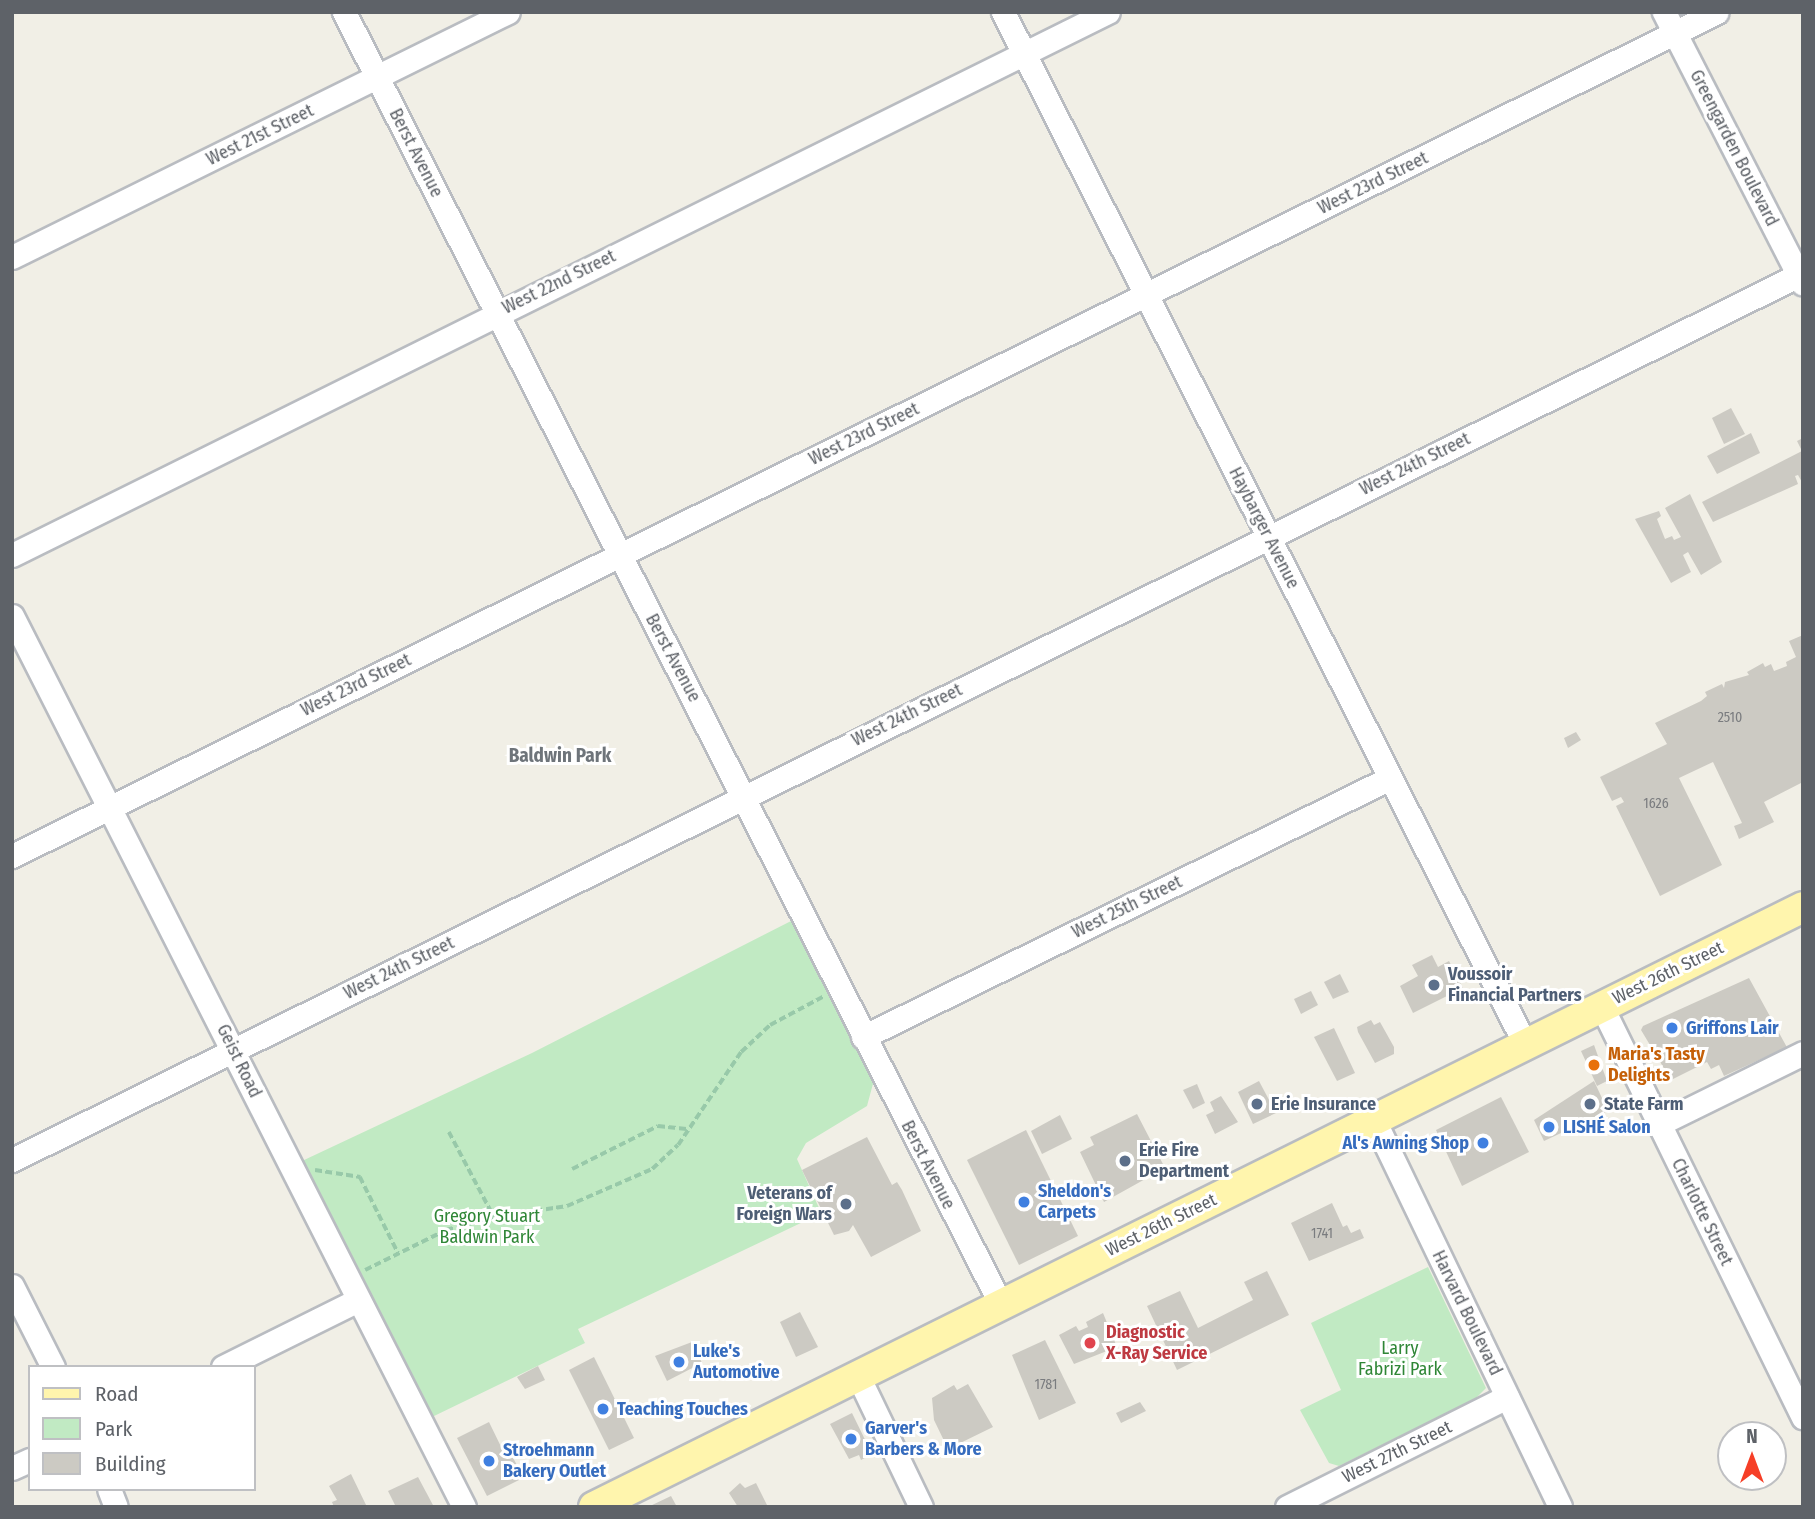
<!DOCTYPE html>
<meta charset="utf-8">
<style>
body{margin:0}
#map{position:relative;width:1815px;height:1519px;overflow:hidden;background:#f1efe6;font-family:"Fira Sans Condensed",sans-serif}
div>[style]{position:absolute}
.green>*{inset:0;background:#c1eac3}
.building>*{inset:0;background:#cccac3}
.path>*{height:3.5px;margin-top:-1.75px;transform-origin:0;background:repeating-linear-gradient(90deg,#98c9a9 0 7px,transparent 0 10.5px)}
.roads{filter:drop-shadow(2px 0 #b9bcc1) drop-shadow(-2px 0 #b9bcc1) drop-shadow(0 2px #b9bcc1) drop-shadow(0 -2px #b9bcc1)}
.minor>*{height:23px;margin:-11.5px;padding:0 11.5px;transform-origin:11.5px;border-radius:11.5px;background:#fff}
.major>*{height:30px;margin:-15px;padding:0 15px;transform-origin:15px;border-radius:15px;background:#fff5ad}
.dots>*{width:19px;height:19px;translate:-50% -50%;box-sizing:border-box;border:4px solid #fff;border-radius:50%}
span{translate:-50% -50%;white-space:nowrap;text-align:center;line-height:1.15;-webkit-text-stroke:6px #fff;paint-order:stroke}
.number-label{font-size:14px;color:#7a7c7f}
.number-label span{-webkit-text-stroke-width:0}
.street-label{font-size:18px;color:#5e6268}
.service-label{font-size:18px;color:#4e5e75;font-weight:700}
.left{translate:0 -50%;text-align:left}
.right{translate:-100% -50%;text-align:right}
.shop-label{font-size:18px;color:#366cbe;font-weight:700}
.food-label{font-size:18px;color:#c56008;font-weight:700}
.park-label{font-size:18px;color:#2f8636}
.health-label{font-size:18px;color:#be3a42;font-weight:700}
.neighbourhood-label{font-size:19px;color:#6e747a;font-weight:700}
.frame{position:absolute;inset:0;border:14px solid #5e6268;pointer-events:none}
.legend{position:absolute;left:28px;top:1365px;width:228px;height:126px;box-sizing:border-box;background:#fff;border:2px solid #bfc0c3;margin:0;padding:9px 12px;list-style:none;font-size:21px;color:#5e6268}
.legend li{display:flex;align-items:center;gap:14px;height:35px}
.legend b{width:35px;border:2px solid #bfc0c3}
.north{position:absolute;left:1717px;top:1421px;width:70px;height:70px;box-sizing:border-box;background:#fff;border:2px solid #bfc0c3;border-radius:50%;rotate:0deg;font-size:19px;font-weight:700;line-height:28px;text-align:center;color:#5e6268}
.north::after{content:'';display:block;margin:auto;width:24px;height:32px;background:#f63f27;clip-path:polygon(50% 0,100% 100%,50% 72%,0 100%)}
</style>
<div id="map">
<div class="green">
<div style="clip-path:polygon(795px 919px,874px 1080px,867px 1106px,806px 1143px,797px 1159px,819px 1208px,803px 1215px,805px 1221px,578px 1329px,585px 1343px,432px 1417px,302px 1161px,532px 1053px)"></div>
<div style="clip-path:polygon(1428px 1267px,1486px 1388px,1475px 1399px,1339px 1466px,1329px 1463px,1300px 1410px,1341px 1390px,1311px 1323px)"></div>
</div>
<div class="building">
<div style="clip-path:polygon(1731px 408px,1745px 434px,1724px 444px,1712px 418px)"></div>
<div style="clip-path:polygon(1751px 433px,1760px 453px,1717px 474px,1707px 456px)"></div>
<div style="clip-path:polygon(1803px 438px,1803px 484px,1798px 475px,1795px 476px,1798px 484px,1713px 522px,1702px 502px,1802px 451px,1797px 441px)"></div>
<div style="clip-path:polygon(1690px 494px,1722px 562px,1701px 575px,1688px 552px,1683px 555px,1691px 572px,1671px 583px,1635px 519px,1659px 511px,1661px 516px,1657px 519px,1665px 539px,1672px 536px,1674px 540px,1681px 537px,1665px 508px)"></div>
<div style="clip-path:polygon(1803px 635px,1801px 783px,1764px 802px,1774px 822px,1739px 839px,1734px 826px,1742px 823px,1713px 762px,1679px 778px,1722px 865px,1660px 896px,1616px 806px,1624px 802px,1621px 797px,1612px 801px,1600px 777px,1667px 744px,1655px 723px,1701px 701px,1707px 696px,1705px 692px,1722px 684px,1724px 688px,1725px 682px,1749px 675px,1747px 672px,1763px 663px,1765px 667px,1771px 664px,1774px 671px,1787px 666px,1786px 662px,1796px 657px,1789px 641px)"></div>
<div style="clip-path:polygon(1576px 732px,1581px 740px,1568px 748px,1564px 738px)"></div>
<div style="clip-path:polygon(1432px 955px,1438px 967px,1449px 961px,1463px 988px,1413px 1013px,1400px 986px,1418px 976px,1412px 965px)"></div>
<div style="clip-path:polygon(1340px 974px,1349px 992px,1333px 999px,1324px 982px)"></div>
<div style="clip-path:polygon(1749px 978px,1789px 1051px,1772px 1059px,1770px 1055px,1724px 1076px,1719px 1065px,1711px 1069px,1707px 1062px,1671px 1080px,1641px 1030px,1643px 1026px)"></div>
<div style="clip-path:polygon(1311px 991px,1318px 1005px,1301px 1014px,1294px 999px)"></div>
<div style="clip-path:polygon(1371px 1020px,1374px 1025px,1380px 1022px,1394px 1047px,1394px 1054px,1375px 1063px,1358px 1032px,1357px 1027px)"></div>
<div style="clip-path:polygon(1334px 1028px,1355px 1073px,1337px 1081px,1314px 1037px)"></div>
<div style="clip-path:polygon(1594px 1045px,1607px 1081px,1597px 1086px,1581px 1051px)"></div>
<div style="clip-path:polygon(1259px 1081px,1276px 1113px,1253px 1124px,1238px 1092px)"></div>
<div style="clip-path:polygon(1594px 1081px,1608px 1111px,1544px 1141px,1534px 1120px)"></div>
<div style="clip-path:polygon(1197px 1084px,1205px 1103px,1193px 1109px,1183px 1090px)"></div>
<div style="clip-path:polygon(1221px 1096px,1238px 1122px,1215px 1134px,1206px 1115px,1214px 1111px,1210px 1102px)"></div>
<div style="clip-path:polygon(1501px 1097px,1529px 1152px,1462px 1186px,1436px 1130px)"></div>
<div style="clip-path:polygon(1137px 1114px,1165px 1168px,1104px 1202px,1080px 1152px,1094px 1145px,1090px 1137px)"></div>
<div style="clip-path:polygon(1060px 1115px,1072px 1139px,1042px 1154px,1031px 1131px)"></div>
<div style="clip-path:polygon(1026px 1130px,1078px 1236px,1019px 1265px,967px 1160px)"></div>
<div style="clip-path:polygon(867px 1137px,892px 1185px,897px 1182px,902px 1190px,921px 1231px,871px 1257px,853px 1225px,849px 1231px,834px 1235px,802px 1170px)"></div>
<div style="clip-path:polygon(1332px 1203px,1343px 1227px,1347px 1225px,1351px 1233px,1360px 1229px,1364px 1238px,1309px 1261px,1291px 1223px)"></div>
<div style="clip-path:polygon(1267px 1271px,1289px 1315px,1177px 1370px,1147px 1306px,1180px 1291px,1198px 1328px,1253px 1300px,1244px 1282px)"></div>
<div style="clip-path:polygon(800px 1312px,818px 1347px,796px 1357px,780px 1322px)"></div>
<div style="clip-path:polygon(1103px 1313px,1117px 1347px,1074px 1364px,1059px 1335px,1076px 1326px,1079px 1331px,1088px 1327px,1086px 1322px)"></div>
<div style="clip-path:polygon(1045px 1340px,1076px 1403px,1039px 1420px,1012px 1355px)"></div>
<div style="clip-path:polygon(692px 1342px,702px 1363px,667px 1381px,655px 1356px)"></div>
<div style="clip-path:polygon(594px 1357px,634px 1438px,609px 1450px,569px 1370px)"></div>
<div style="clip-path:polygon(538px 1366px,545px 1380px,525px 1389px,517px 1377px)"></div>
<div style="clip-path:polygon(968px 1384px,993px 1427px,948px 1449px,934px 1420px,932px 1398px,954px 1385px,957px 1390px)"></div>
<div style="clip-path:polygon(1140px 1402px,1146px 1411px,1121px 1423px,1116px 1413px)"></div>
<div style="clip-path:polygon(852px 1413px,872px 1454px,861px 1460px,859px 1455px,849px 1459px,830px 1424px)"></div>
<div style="clip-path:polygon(489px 1422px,507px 1459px,512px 1456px,518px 1467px,514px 1470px,519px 1480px,487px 1496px,457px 1438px)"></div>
<div style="clip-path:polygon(351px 1474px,367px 1507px,334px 1507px,332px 1502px,337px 1500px,329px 1486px)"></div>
<div style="clip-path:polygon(418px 1477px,434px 1507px,396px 1507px,388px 1491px)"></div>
<div style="clip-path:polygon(740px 1483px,745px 1488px,756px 1483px,768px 1507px,738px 1507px,729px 1493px)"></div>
<div style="clip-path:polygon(671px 1496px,677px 1507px,648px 1507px)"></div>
</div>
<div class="path">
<div style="left:449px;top:1132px;width:96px;rotate:62.1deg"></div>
<div style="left:572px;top:1169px;width:96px;rotate:-26.6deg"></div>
<div style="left:658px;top:1126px;width:31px;rotate:6deg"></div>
<div style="left:315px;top:1170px;width:46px;rotate:8.8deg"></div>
<div style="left:360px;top:1177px;width:85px;rotate:63.4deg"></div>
<div style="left:365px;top:1270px;width:90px;rotate:-26.3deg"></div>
<div style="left:446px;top:1230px;width:50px;rotate:-15.2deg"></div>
<div style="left:494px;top:1217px;width:74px;rotate:-8.6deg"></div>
<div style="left:567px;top:1206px;width:93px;rotate:-23.5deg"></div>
<div style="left:652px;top:1169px;width:35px;rotate:-43deg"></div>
<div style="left:678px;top:1145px;width:112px;rotate:-55.9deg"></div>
<div style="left:741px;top:1052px;width:40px;rotate:-43deg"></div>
<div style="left:770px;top:1025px;width:61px;rotate:-28.2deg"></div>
</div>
<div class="roads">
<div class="minor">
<div style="left:344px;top:12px;width:1450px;rotate:63.06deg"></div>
<div style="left:1003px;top:12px;width:1157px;rotate:63.17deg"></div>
<div style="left:1664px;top:12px;width:305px;rotate:62.9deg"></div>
<div style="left:12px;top:257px;width:553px;rotate:-26.29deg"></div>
<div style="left:12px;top:555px;width:1223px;rotate:-26.36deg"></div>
<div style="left:12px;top:616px;width:999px;rotate:63.1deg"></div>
<div style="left:12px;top:856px;width:1902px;rotate:-26.34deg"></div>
<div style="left:1602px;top:1007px;width:457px;rotate:63.9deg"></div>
<div style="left:863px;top:1037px;width:587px;rotate:-26.17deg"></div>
<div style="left:1374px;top:1120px;width:429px;rotate:64.3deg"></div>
<div style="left:1659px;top:1124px;width:161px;rotate:-26.2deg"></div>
<div style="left:12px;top:1160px;width:1999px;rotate:-26.35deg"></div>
<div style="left:12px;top:1286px;width:91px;rotate:63.2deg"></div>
<div style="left:223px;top:1367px;width:151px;rotate:-26.4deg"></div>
<div style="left:858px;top:1376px;width:145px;rotate:64.3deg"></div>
<div style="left:12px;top:1468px;width:20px;rotate:-24deg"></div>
<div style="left:109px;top:1489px;width:19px;rotate:69deg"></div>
<div style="left:1287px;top:1507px;width:246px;rotate:-26.6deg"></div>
</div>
<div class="major">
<div style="left:594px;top:1507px;width:1350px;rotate:-26.39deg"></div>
</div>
</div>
<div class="dots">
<div style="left:1434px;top:985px;background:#5c6f8a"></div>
<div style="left:1672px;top:1028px;background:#3f7fe0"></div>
<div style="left:1594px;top:1065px;background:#e8710a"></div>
<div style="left:1257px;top:1104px;background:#5c6f8a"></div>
<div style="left:1590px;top:1104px;background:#5c6f8a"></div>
<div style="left:1549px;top:1127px;background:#3f7fe0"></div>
<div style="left:1483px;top:1143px;background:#3f7fe0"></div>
<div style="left:1125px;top:1161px;background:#5c6f8a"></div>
<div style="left:1024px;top:1202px;background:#3f7fe0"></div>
<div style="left:846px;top:1204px;background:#5c6f8a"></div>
<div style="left:1090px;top:1343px;background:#e0444e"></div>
<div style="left:679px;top:1362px;background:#3f7fe0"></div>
<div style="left:603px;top:1409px;background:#3f7fe0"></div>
<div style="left:851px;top:1439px;background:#3f7fe0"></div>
<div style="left:489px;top:1461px;background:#3f7fe0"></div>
</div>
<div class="number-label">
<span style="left:1730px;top:718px">2510</span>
<span style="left:1656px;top:804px">1626</span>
<span style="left:1322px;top:1234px">1741</span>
<span style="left:1046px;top:1385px">1781</span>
</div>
<div class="street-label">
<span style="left:260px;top:135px;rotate:-26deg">West 21st Street</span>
<span style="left:1734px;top:148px;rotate:63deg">Greengarden Boulevard</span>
<span style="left:416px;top:153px;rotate:63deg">Berst Avenue</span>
<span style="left:1373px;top:183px;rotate:-26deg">West 23rd Street</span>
<span style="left:559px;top:282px;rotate:-26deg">West 22nd Street</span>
<span style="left:864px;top:434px;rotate:-26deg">West 23rd Street</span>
<span style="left:1415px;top:464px;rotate:-26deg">West 24th Street</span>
<span style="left:1264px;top:528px;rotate:63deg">Haybarger Avenue</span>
<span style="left:673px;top:658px;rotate:62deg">Berst Avenue</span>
<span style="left:356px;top:685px;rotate:-26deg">West 23rd Street</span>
<span style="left:907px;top:715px;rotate:-26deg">West 24th Street</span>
<span style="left:1127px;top:907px;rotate:-26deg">West 25th Street</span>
<span style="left:399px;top:968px;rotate:-26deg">West 24th Street</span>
<span style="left:1668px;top:973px;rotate:-26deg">West 26th Street</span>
<span style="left:239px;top:1061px;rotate:64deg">Geist Road</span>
<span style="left:928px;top:1165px;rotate:63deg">Berst Avenue</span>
<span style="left:1702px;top:1212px;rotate:64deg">Charlotte Street</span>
<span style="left:1161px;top:1225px;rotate:-26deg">West 26th Street</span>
<span style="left:1467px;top:1313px;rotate:64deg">Harvard Boulevard</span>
<span style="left:1397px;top:1452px;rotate:-26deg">West 27th Street</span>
</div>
<div class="service-label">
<span class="left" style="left:1448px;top:985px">Voussoir<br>Financial Partners</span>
<span class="left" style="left:1271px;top:1104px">Erie Insurance</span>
<span class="left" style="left:1604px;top:1104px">State Farm</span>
<span class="left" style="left:1139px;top:1161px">Erie Fire<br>Department</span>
<span class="right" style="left:832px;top:1204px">Veterans of<br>Foreign Wars</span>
</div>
<div class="shop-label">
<span class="left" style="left:1686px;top:1028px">Griffons Lair</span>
<span class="left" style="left:1563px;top:1127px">LISHÉ Salon</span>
<span class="right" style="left:1469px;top:1143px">Al's Awning Shop</span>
<span class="left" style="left:1038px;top:1202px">Sheldon's<br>Carpets</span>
<span class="left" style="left:693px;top:1362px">Luke's<br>Automotive</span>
<span class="left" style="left:617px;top:1409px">Teaching Touches</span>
<span class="left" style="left:865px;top:1439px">Garver's<br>Barbers &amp; More</span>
<span class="left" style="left:503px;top:1461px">Stroehmann<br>Bakery Outlet</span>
</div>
<div class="food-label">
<span class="left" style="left:1608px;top:1065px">Maria's Tasty<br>Delights</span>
</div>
<div class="park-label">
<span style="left:487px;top:1227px">Gregory Stuart<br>Baldwin Park</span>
<span style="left:1400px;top:1359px">Larry<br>Fabrizi Park</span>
</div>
<div class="health-label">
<span class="left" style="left:1106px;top:1343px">Diagnostic<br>X-Ray Service</span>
</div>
<div class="neighbourhood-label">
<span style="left:560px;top:756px">Baldwin Park</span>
</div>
<div class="frame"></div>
<ul class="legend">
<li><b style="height:9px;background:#fff5ad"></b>Road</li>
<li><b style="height:19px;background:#c1eac3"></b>Park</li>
<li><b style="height:19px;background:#cccac3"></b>Building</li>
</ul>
<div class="north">N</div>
</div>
